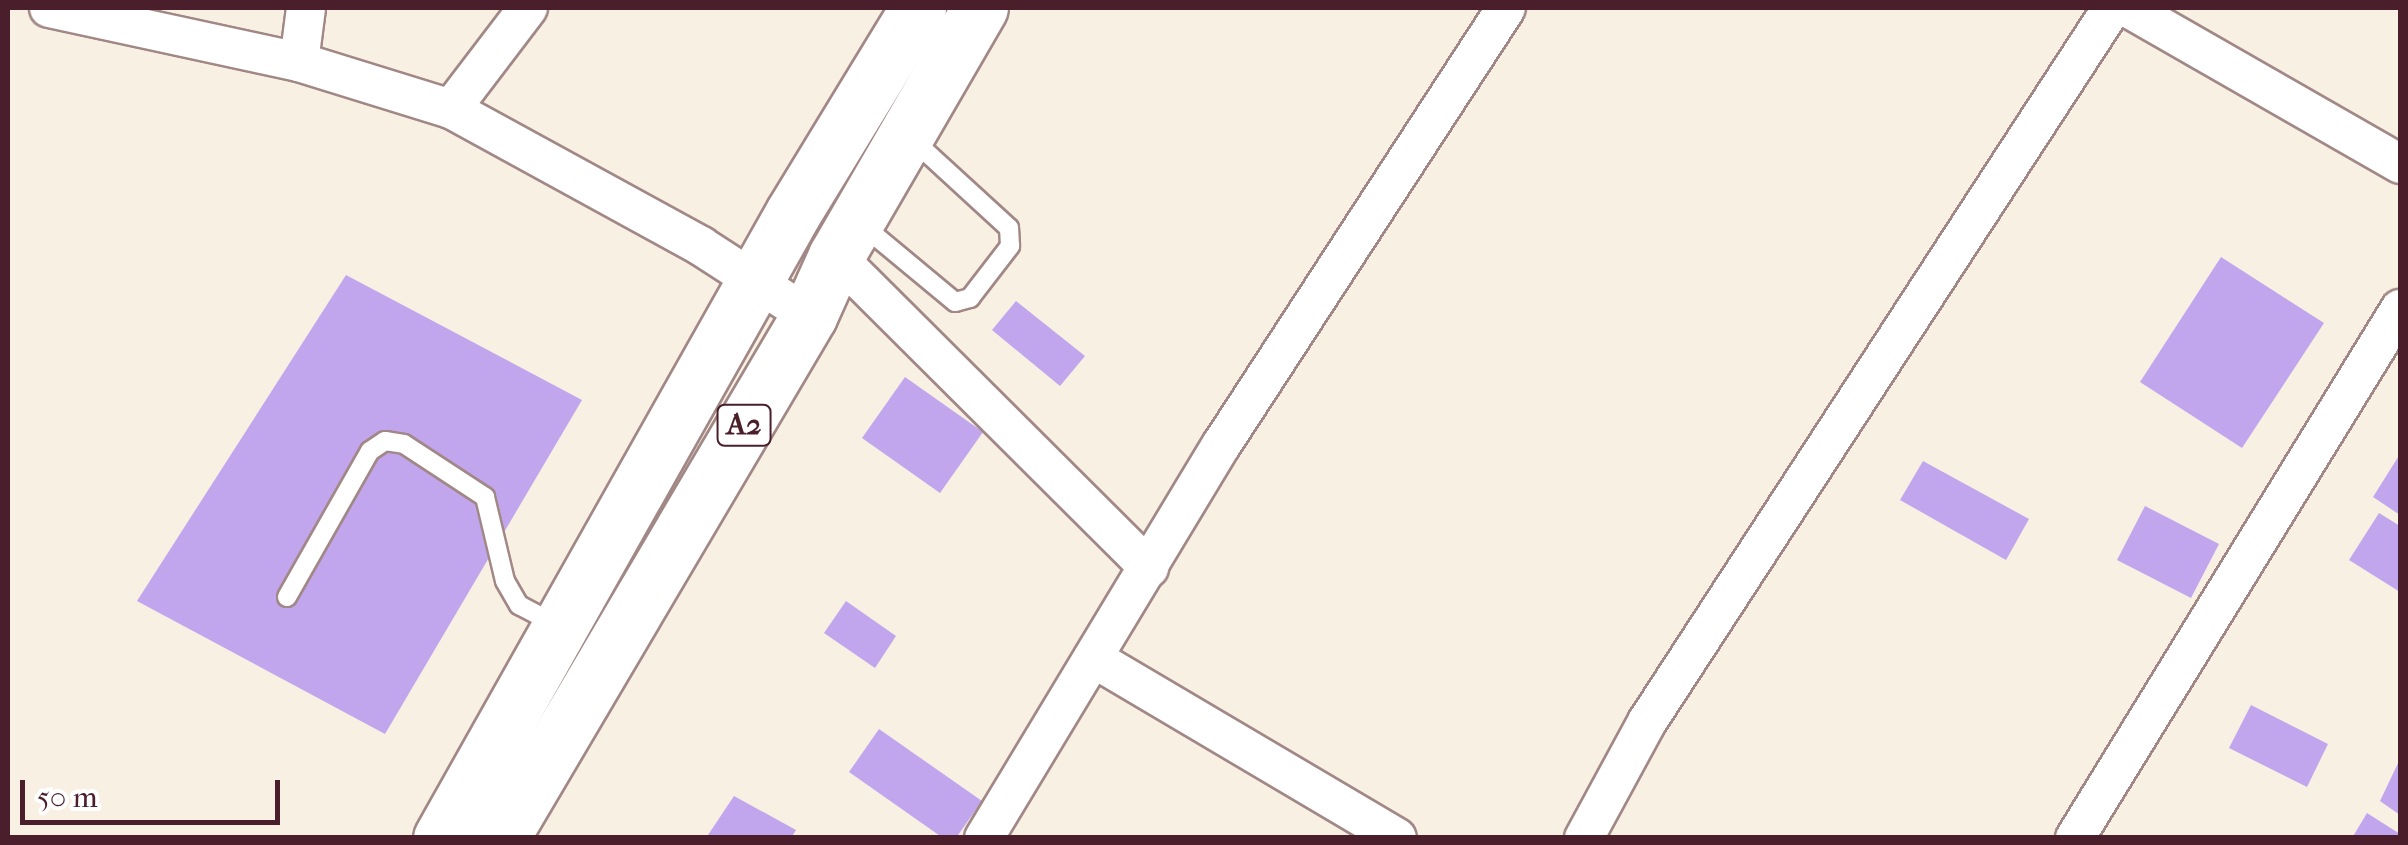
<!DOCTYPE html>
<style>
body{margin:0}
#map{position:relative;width:2408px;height:845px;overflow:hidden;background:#f8f0e2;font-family:"IM FELL French Canon",serif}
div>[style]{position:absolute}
.building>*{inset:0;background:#c1a6ee}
.roads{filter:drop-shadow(2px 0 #a18886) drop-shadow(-2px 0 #a18886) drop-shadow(0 2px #a18886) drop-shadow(0 -2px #a18886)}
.service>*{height:18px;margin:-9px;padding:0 9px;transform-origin:9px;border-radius:9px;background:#fff}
.minor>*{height:38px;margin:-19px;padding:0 19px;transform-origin:19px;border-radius:19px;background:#fff}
.trunk>*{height:55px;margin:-27.5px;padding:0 27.5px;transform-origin:27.5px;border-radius:27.5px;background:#fff}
span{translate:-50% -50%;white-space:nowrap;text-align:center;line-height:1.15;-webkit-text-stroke:8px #fff;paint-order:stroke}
.shield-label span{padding:2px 8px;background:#fff;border:2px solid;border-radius:8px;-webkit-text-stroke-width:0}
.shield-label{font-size:30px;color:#4a1f2b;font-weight:700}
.frame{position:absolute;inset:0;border:10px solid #4a1f2b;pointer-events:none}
.scale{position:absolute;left:20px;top:780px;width:260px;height:45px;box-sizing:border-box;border:5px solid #4a1f2b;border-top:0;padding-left:12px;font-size:30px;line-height:35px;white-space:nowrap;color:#4a1f2b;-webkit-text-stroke:8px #fff;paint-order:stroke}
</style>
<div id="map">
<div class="building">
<div style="clip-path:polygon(2221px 257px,2324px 323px,2242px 448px,2140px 382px)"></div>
<div style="clip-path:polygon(346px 275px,582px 400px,385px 734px,137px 601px)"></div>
<div style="clip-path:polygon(1016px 301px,1085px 356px,1060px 386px,992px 330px)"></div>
<div style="clip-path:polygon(905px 377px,983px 432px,940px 493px,862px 438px)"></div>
<div style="clip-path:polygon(2400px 454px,2400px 515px,2373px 497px)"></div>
<div style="clip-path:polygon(1923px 461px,2029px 519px,2006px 560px,1900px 500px)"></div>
<div style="clip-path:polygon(2145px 506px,2219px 544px,2191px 598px,2117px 560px)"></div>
<div style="clip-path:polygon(2379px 513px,2400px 526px,2400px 592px,2349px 560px)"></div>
<div style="clip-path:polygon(846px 601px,896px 636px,875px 668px,824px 633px)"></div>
<div style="clip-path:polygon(2251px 705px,2328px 744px,2307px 787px,2229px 748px)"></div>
<div style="clip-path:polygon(879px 729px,982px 801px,956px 838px,943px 838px,849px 772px)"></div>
<div style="clip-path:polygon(2400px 759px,2400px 815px,2380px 801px)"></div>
<div style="clip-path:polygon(734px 796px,796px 830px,791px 838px,706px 838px)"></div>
<div style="clip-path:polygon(2367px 813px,2400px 834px,2400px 838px,2352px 838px)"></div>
</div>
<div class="roads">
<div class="service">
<div style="left:861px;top:224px;width:122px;rotate:39.7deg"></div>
<div style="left:955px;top:302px;width:16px;rotate:-15deg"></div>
<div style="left:970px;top:298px;width:66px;rotate:-52.4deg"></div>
<div style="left:1010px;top:246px;width:18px;rotate:-93deg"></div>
<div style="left:1009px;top:228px;width:130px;rotate:-137.5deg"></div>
<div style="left:287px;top:597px;width:168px;rotate:-60.4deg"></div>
<div style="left:370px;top:451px;width:18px;rotate:-34deg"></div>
<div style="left:385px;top:441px;width:19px;rotate:9deg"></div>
<div style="left:404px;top:444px;width:97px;rotate:33.2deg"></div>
<div style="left:485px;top:497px;width:86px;rotate:76.6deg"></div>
<div style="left:505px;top:581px;width:28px;rotate:60deg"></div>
<div style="left:519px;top:605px;width:41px;rotate:27.8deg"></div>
</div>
<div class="minor">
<div style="left:49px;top:8px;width:256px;rotate:12.2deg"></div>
<div style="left:299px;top:62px;width:159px;rotate:17.2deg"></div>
<div style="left:451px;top:109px;width:285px;rotate:28.7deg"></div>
<div style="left:701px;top:246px;width:129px;rotate:32.9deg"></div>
<div style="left:2128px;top:8px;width:314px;rotate:29.8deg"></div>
<div style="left:299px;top:62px;width:54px;rotate:-82.6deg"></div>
<div style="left:451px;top:109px;width:127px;rotate:-52.7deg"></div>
<div style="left:836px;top:256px;width:442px;rotate:44.9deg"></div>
<div style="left:1093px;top:658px;width:353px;rotate:30.6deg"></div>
<div style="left:984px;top:838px;width:460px;rotate:-58.9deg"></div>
<div style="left:1222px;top:444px;width:520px;rotate:-56.92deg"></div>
<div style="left:1584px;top:838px;width:132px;rotate:-61.5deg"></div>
<div style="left:1647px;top:722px;width:852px;rotate:-56.93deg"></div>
<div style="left:2075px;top:838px;width:621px;rotate:-58.43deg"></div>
</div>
<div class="trunk">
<div style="left:441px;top:838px;width:717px;rotate:-60.61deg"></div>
<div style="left:793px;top:213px;width:240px;rotate:-58.6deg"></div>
<div style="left:501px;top:838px;width:606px;rotate:-59.46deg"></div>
<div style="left:809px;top:316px;width:66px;rotate:-65.8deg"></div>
<div style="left:836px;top:256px;width:287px;rotate:-59.9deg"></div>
</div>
</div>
<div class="shield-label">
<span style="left:744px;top:425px">A2</span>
</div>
<div class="frame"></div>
<div class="scale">50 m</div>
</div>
